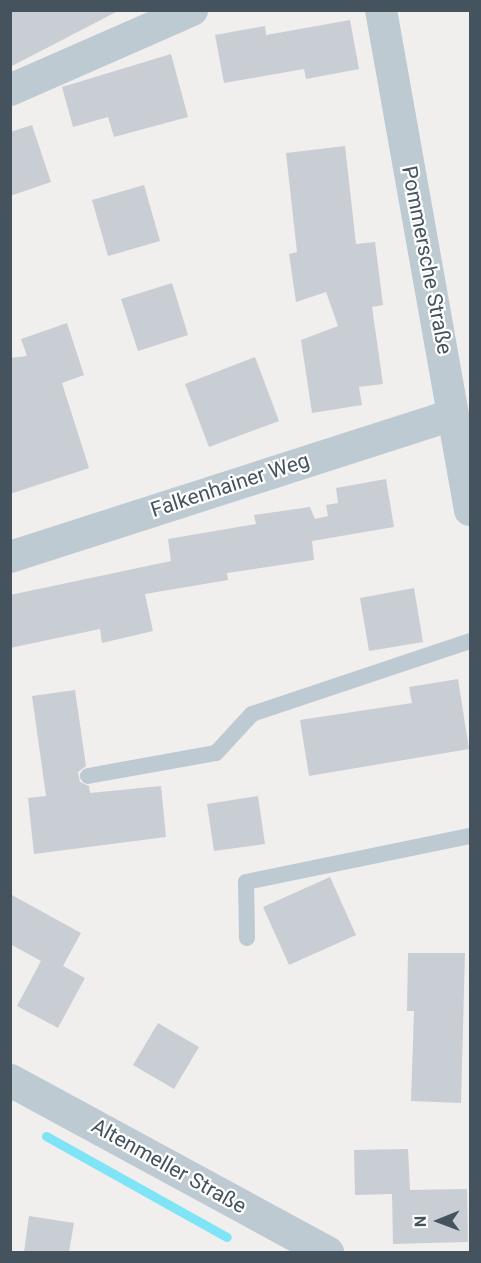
<!DOCTYPE html>
<meta charset="utf-8">
<style>
body{margin:0}
#map{position:relative;width:481px;height:1263px;overflow:hidden;background:#f1eeee;font-family:Roboto,sans-serif}
div>[style]{position:absolute}
.stream>*{height:9px;margin:-4.5px;padding:0 4.5px;transform-origin:4.5px;border-radius:4.5px;background:#7ee4f6}
.building>*{inset:0;background:#c9ced4}
.service>*{height:16px;margin:-8px;padding:0 8px;transform-origin:8px;border-radius:8px;background:#bdcad2}
.minor>*{height:32px;margin:-16px;padding:0 16px;transform-origin:16px;border-radius:16px;background:#bdcad2}
.tertiary>*{height:33px;margin:-16.5px;padding:0 16.5px;transform-origin:16.5px;border-radius:16.5px;background:#bdcad2}
span{translate:-50% -50%;white-space:nowrap;text-align:center;line-height:1.15;-webkit-text-stroke:4.5px #fff;paint-order:stroke}
.street-label{font-size:21px;color:#44535e}
.frame{position:absolute;inset:0;border:12px solid #44535e;pointer-events:none}
.north{position:absolute;left:409px;top:1191px;width:60px;height:60px;-webkit-text-stroke:4px #fff;paint-order:stroke;rotate:269deg;font-size:16px;font-weight:700;line-height:24px;text-align:center;color:#44535e}
.north::after{content:'';display:block;margin:auto;width:21px;height:27px;background:#44535e;clip-path:polygon(50% 0,100% 100%,50% 72%,0 100%)}
</style>
<div id="map">
<div class="stream">
<div style="left:46px;top:1136px;width:207px;rotate:29.2deg"></div>
</div>
<div class="building">
<div style="clip-path:polygon(10px 10px,120px 10px,10px 67px)"></div>
<div style="clip-path:polygon(350px 20px,359px 69px,306px 79px,304px 69px,224px 83px,215px 35px,265px 26px,266px 35px)"></div>
<div style="clip-path:polygon(171px 54px,188px 117px,114px 137px,108px 117px,73px 127px,62px 87px)"></div>
<div style="clip-path:polygon(32px 125px,51px 182px,10px 196px,10px 132px)"></div>
<div style="clip-path:polygon(345px 146px,356px 244px,375px 242px,383px 305px,372px 307px,383px 384px,359px 387px,362px 405px,312px 413px,301px 340px,338px 326px,326px 292px,296px 302px,289px 254px,297px 252px,286px 153px)"></div>
<div style="clip-path:polygon(144px 185px,160px 241px,108px 256px,92px 200px)"></div>
<div style="clip-path:polygon(172px 283px,188px 335px,138px 351px,121px 299px)"></div>
<div style="clip-path:polygon(67px 323px,84px 375px,62px 383px,89px 468px,10px 494px,10px 358px,27px 356px,21px 339px)"></div>
<div style="clip-path:polygon(255px 357px,279px 421px,209px 447px,185px 384px)"></div>
<div style="clip-path:polygon(386px 479px,394px 527px,312px 541px,314px 560px,227px 573px,228px 580px,145px 594px,153px 631px,102px 643px,100px 629px,10px 648px,10px 595px,171px 561px,168px 539px,256px 524px,254px 515px,310px 507px,315px 519px,328px 516px,326px 505px,338px 503px,336px 488px)"></div>
<div style="clip-path:polygon(414px 588px,423px 642px,369px 651px,360px 598px)"></div>
<div style="clip-path:polygon(458px 679px,469px 749px,309px 776px,300px 720px,412px 703px,409px 687px)"></div>
<div style="clip-path:polygon(75px 690px,86px 766px,78px 772px,80px 782px,89px 786px,90px 793px,161px 786px,166px 837px,34px 854px,28px 798px,46px 796px,32px 696px)"></div>
<div style="clip-path:polygon(258px 796px,265px 844px,214px 851px,207px 804px)"></div>
<div style="clip-path:polygon(330px 877px,356px 935px,289px 965px,263px 907px)"></div>
<div style="clip-path:polygon(10px 894px,81px 933px,63px 966px,85px 978px,58px 1028px,17px 1006px,41px 961px,10px 944px)"></div>
<div style="clip-path:polygon(408px 953px,465px 953px,461px 1103px,411px 1101px,414px 1011px,407px 1011px)"></div>
<div style="clip-path:polygon(158px 1023px,199px 1047px,174px 1089px,133px 1065px)"></div>
<div style="clip-path:polygon(408px 1149px,410px 1190px,467px 1189px,468px 1242px,393px 1244px,392px 1194px,355px 1195px,354px 1150px)"></div>
<div style="clip-path:polygon(29px 1216px,74px 1223px,69px 1252px,24px 1252px)"></div>
</div>
<div class="service">
<div style="left:88px;top:776px;width:130px;rotate:-10.2deg"></div>
<div style="left:216px;top:753px;width:53px;rotate:-47.3deg"></div>
<div style="left:252px;top:714px;width:230px;rotate:-18.5deg"></div>
<div style="left:247px;top:938px;width:56px;rotate:-91deg"></div>
<div style="left:246px;top:882px;width:229px;rotate:-11.6deg"></div>
</div>
<div class="minor">
<div style="left:381px;top:10px;width:508px;rotate:79.91deg"></div>
<div style="left:10px;top:90px;width:199px;rotate:-23.7deg"></div>
<div style="left:10px;top:557px;width:462px;rotate:-17.8deg"></div>
</div>
<div class="tertiary">
<div style="left:10px;top:1080px;width:361px;rotate:28.5deg"></div>
</div>
<div class="street-label">
<span style="left:427px;top:260px;rotate:79deg">Pommersche Straße</span>
<span style="left:230px;top:485px;rotate:-18deg">Falkenhainer Weg</span>
<span style="left:169px;top:1166px;rotate:29deg">Altenmeller Straße</span>
</div>
<div class="frame"></div>
<div class="north">N</div>
</div>
